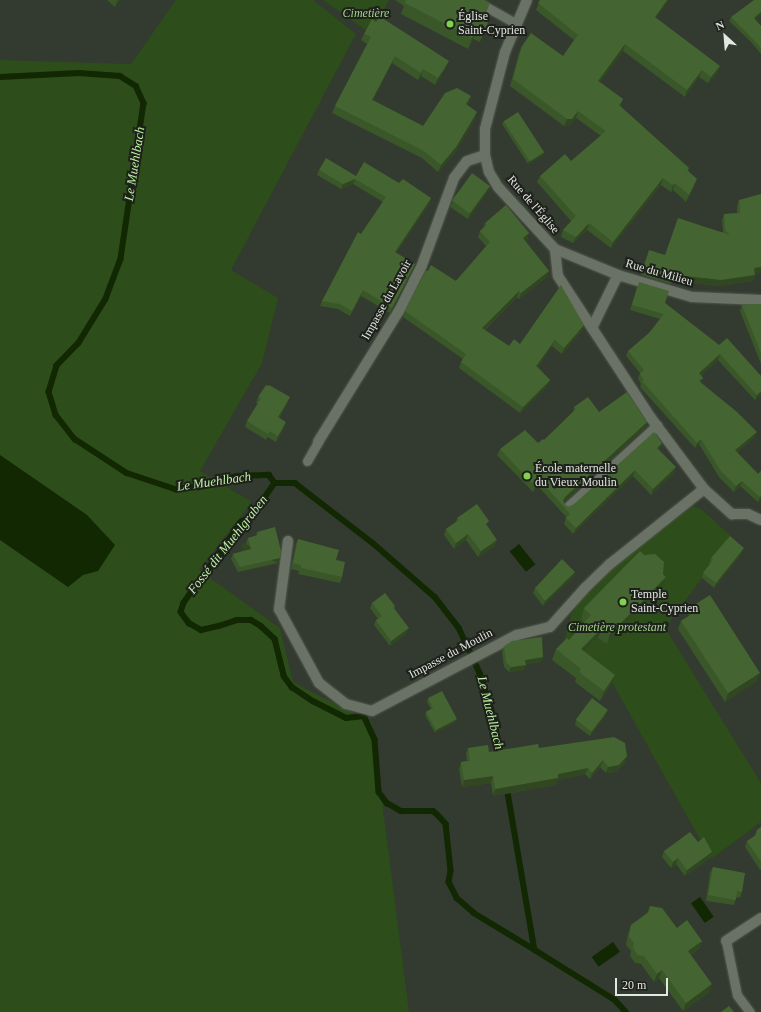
<!DOCTYPE html>
<meta charset="utf-8">
<style>
body{margin:0}
#map{position:relative;width:761px;height:1012px;overflow:hidden;background:#333a2f;font-family:Georgia,serif}
div>[style]{position:absolute}
[style*='--x']{left:calc(var(--x)*1px);top:calc(var(--y)*1px);width:calc(var(--w)*1px);rotate:calc(var(--a)*1deg)}
.green>*{inset:0;background:#2d4d1a}
.water>*{inset:0;background:#112802;transform-origin:0 0}
.stream>*{height:5.5px;margin:-2.75px;padding:0 2.75px;transform-origin:2.75px;border-radius:2.75px;background:#112802}
.roads{filter:drop-shadow(0 0 1px #52584f) drop-shadow(0 0 1px #52584f)}
.service>*{height:9px;margin:-4.5px;padding:0 4.5px;transform-origin:4.5px;border-radius:4.5px;background:#6a7266}
.minor>*{height:10px;margin:-5px;padding:0 5px;transform-origin:5px;border-radius:5px;background:#6a7266}
.wall>*{inset:0;background:#3a572a}
.shaded-wall>*{inset:0;background:#304722;transform-origin:0 0}
.building>*{inset:0;background:#446531;transform-origin:0 0}
.dots>*{width:11px;height:11px;translate:-50% -50%;box-sizing:border-box;border:2px solid #1d201b;border-radius:50%}
span{translate:-50% -50%;white-space:nowrap;text-align:center;line-height:1.15;-webkit-text-stroke:4px #1d201b;paint-order:stroke}
.park-label{font-size:12px;color:#a3d588;font-style:italic}
.poi-label{font-size:12px;color:#e2e7df}
.left{translate:0 -50%;text-align:left}
.street-label{font-size:12px;color:#e2e7df}
.water-label{font-size:13px;color:#bef2a3;font-style:italic}
.north{position:absolute;left:705px;top:16px;width:40px;height:40px;-webkit-text-stroke:3px #1d201b;paint-order:stroke;rotate:334deg;font-size:11px;font-weight:700;line-height:16px;text-align:center;color:#e2e7df}
.north::after{content:'';display:block;margin:auto;width:14px;height:18px;background:#e2e7df;clip-path:polygon(50% 0,100% 100%,50% 72%,0 100%)}
.scale{position:absolute;left:615px;top:978px;width:53px;height:18px;box-sizing:border-box;border:2px solid #e2e7df;border-top:0;padding-left:5px;font-size:12px;line-height:14px;white-space:nowrap;color:#e2e7df;-webkit-text-stroke:3px #1d201b;paint-order:stroke}
</style>
<div id="map">
<div class="green">
<div style="clip-path:polygon(176px 0,313px 0,356px 34px,231px 270px,278px 298px,262px 363px,200px 471px,252px 502px,199px 570px,280px 628px,293px 682px,372px 723px,409px 1012px,0 1012px,0 60px,131px 64px)"></div>
<div style="clip-path:polygon(323px 0,389px 0,371px 34px)"></div>
<div style="clip-path:polygon(693px 506px,701px 509px,732px 537px,710px 564px,711px 566px,665px 628px,761px 783px,761px 822px,711px 859px,613px 684px,563px 645px,571px 615px,579px 601px,599px 581px,644px 541px)"></div>
</div>
<div class="water">
<div style="clip-path:polygon(0 455px,87px 515px,115px 545px,98px 571px,83px 575px,68px 587px,0 540px)"></div>
<div style="left:519px;top:544px;width:26px;height:12px;rotate:51deg"></div>
<div style="left:700px;top:897px;width:24px;height:11px;rotate:55deg"></div>
<div style="left:613px;top:942px;width:12px;height:26px;rotate:55deg"></div>
</div>
<div class="stream">
<div style="--x:0;--y:77;--w:79;--a:-2.9"></div>
<div style="--x:79;--y:73;--w:41;--a:4.2"></div>
<div style="--x:120;--y:76;--w:19;--a:32"></div>
<div style="--x:136;--y:86;--w:19;--a:65"></div>
<div style="--x:144;--y:103;--w:158;--a:98.4"></div>
<div style="--x:121;--y:259;--w:43;--a:110.6"></div>
<div style="--x:106;--y:299;--w:52;--a:121.5"></div>
<div style="--x:79;--y:343;--w:32;--a:134"></div>
<div style="--x:57;--y:366;--w:27;--a:107"></div>
<div style="--x:49;--y:392;--w:24;--a:73"></div>
<div style="--x:56;--y:415;--w:31;--a:52"></div>
<div style="--x:75;--y:439;--w:62;--a:33.2"></div>
<div style="--x:127;--y:473;--w:51;--a:18.4"></div>
<div style="--x:175;--y:489;--w:29;--a:-6"></div>
<div style="--x:204;--y:486;--w:34;--a:-17"></div>
<div style="--x:237;--y:476;--w:32;--a:-2"></div>
<div style="--x:269;--y:475;--w:10;--a:53"></div>
<div style="--x:275;--y:483;--w:20;--a:0"></div>
<div style="--x:295;--y:483;--w:98;--a:37.6"></div>
<div style="--x:373;--y:543;--w:82;--a:41.1"></div>
<div style="--x:435;--y:597;--w:39;--a:52"></div>
<div style="--x:459;--y:628;--w:50;--a:65"></div>
<div style="--x:480;--y:673;--w:46;--a:72.3"></div>
<div style="--x:494;--y:717;--w:41;--a:80.1"></div>
<div style="--x:275;--y:483;--w:41;--a:124.1"></div>
<div style="--x:252;--y:517;--w:11;--a:153"></div>
<div style="--x:242;--y:522;--w:100;--a:125.6"></div>
<div style="--x:184;--y:603;--w:9;--a:108"></div>
<div style="--x:181;--y:612;--w:14;--a:54"></div>
<div style="--x:189;--y:623;--w:14;--a:30"></div>
<div style="--x:201;--y:630;--w:18;--a:-13"></div>
<div style="--x:219;--y:626;--w:19;--a:-18"></div>
<div style="--x:237;--y:620;--w:14;--a:0"></div>
<div style="--x:251;--y:620;--w:12;--a:31"></div>
<div style="--x:261;--y:626;--w:19;--a:43"></div>
<div style="--x:275;--y:639;--w:38;--a:76"></div>
<div style="--x:284;--y:676;--w:14;--a:54"></div>
<div style="--x:292;--y:687;--w:25;--a:34"></div>
<div style="--x:313;--y:701;--w:37;--a:27"></div>
<div style="--x:346;--y:718;--w:18;--a:-6"></div>
<div style="--x:364;--y:716;--w:26;--a:65"></div>
<div style="--x:375;--y:740;--w:52;--a:85.6"></div>
<div style="--x:379;--y:792;--w:14;--a:54"></div>
<div style="--x:387;--y:803;--w:16;--a:30"></div>
<div style="--x:401;--y:811;--w:32;--a:0"></div>
<div style="--x:433;--y:811;--w:6;--a:39"></div>
<div style="--x:438;--y:815;--w:12;--a:48"></div>
<div style="--x:446;--y:824;--w:47;--a:83.9"></div>
<div style="--x:451;--y:871;--w:11;--a:100"></div>
<div style="--x:449;--y:882;--w:18;--a:63"></div>
<div style="--x:457;--y:898;--w:23;--a:41"></div>
<div style="--x:474;--y:913;--w:71;--a:31.2"></div>
<div style="--x:507;--y:787;--w:165;--a:80.3"></div>
<div style="--x:535;--y:950;--w:94;--a:32"></div>
<div style="--x:615;--y:1000;--w:16;--a:47"></div>
</div>
<div class="roads">
<div class="service">
<div style="--x:474;--y:0;--w:49;--a:29.2"></div>
<div style="--x:307;--y:461;--w:22;--a:-60"></div>
<div style="--x:567;--y:507;--w:122;--a:-42.3"></div>
<div style="--x:726;--y:941;--w:55;--a:78.5"></div>
<div style="--x:737;--y:995;--w:21;--a:53"></div>
</div>
<div class="minor">
<div style="--x:527;--y:0;--w:56;--a:112.9"></div>
<div style="--x:505;--y:52;--w:80;--a:104.6"></div>
<div style="--x:485;--y:129;--w:26;--a:90"></div>
<div style="--x:485;--y:155;--w:17;--a:77"></div>
<div style="--x:489;--y:172;--w:17;--a:59"></div>
<div style="--x:498;--y:187;--w:84;--a:47.4"></div>
<div style="--x:555;--y:249;--w:27;--a:84"></div>
<div style="--x:558;--y:276;--w:170;--a:56.8"></div>
<div style="--x:651;--y:418;--w:89;--a:53.3"></div>
<div style="--x:704;--y:489;--w:38;--a:42"></div>
<div style="--x:732;--y:514;--w:16;--a:0"></div>
<div style="--x:748;--y:514;--w:14;--a:25"></div>
<div style="--x:555;--y:249;--w:68;--a:22.4"></div>
<div style="--x:618;--y:275;--w:77;--a:16.6"></div>
<div style="--x:692;--y:297;--w:69;--a:2.5"></div>
<div style="--x:592;--y:328;--w:59;--a:-63.9"></div>
<div style="--x:318;--y:442;--w:154;--a:-58.3"></div>
<div style="--x:399;--y:311;--w:51;--a:-63.4"></div>
<div style="--x:422;--y:265;--w:93;--a:-69.8"></div>
<div style="--x:454;--y:178;--w:21;--a:-53"></div>
<div style="--x:467;--y:161;--w:19;--a:-18"></div>
<div style="--x:288;--y:541;--w:69;--a:97.5"></div>
<div style="--x:279;--y:609;--w:84;--a:61.6"></div>
<div style="--x:319;--y:683;--w:34;--a:38"></div>
<div style="--x:346;--y:704;--w:27;--a:15"></div>
<div style="--x:372;--y:711;--w:164;--a:-27.7"></div>
<div style="--x:517;--y:635;--w:34;--a:-14"></div>
<div style="--x:550;--y:627;--w:52;--a:-48.1"></div>
<div style="--x:585;--y:588;--w:35;--a:-44"></div>
<div style="--x:610;--y:564;--w:120;--a:-38.6"></div>
<div style="--x:726;--y:941;--w:42;--a:-33.3"></div>
</div>
</div>
<div class="wall">
<div style="clip-path:polygon(107px 0,120px 0,115px 7px)"></div>
<div style="clip-path:polygon(395px 0,483px 0,485px 14px,490px 17px,486px 28px,480px 42px,473px 39px,468px 49px,401px 14px,404px 6px)"></div>
<div style="clip-path:polygon(540px 0,669px 0,656px 18px,718px 73px,708px 83px,699px 77px,685px 97px,623px 51px,600px 82px,623px 99px,620px 106px,689px 168px,688px 171px,694px 186px,686px 202px,673px 190px,671px 192px,661px 185px,611px 248px,587px 230px,573px 243px,561px 237px,563px 230px,571px 221px,537px 182px,540px 176px,571px 161px,601px 136px,576px 118px,570px 126px,564px 126px,510px 86px,519px 53px,522px 46px,563px 56px,574px 40px,536px 10px)"></div>
<div style="clip-path:polygon(731px 17px,755px 20px,761px 26px,761px 54px,751px 42px,729px 21px)"></div>
<div style="clip-path:polygon(364px 34px,446px 68px,435px 85px,421px 76px,418px 80px,392px 63px,373px 100px,423px 126px,469px 103px,467px 105px,475px 119px,454px 154px,438px 172px,422px 158px,332px 113px,335px 106px,367px 44px,361px 40px)"></div>
<div style="clip-path:polygon(504px 121px,544px 152px,542px 156px,528px 164px,502px 124px)"></div>
<div style="clip-path:polygon(319px 170px,399px 183px,431px 198px,429px 204px,396px 253px,413px 269px,390px 313px,361px 296px,350px 316px,338px 309px,320px 306px,322px 301px,361px 234px,383px 202px,353px 184px,341px 189px,317px 175px)"></div>
<div style="clip-path:polygon(490px 186px,488px 191px,468px 219px,450px 207px,453px 201px)"></div>
<div style="clip-path:polygon(739px 200px,755px 274px,753px 281px,719px 286px,683px 282px,673px 278px,671px 284px,641px 275px,647px 256px,665px 255px,723px 232px,722px 220px,724px 214px,737px 213px,737px 206px)"></div>
<div style="clip-path:polygon(485px 223px,529px 233px,527px 239px,525px 241px,549px 271px,547px 277px,519px 299px,517px 297px,485px 330px,509px 346px,582px 331px,562px 354px,552px 346px,538px 367px,550px 380px,547px 386px,520px 413px,459px 368px,461px 362px,463px 359px,403px 317px,405px 311px,428px 271px,456px 281px,486px 246px,478px 237px,480px 231px,483px 228px)"></div>
<div style="clip-path:polygon(637px 287px,665px 303px,719px 345px,761px 376px,761px 395px,755px 400px,718px 360px,701px 375px,703px 378px,701px 383px,755px 437px,737px 452px,758px 474px,761px 471px,761px 499px,758px 502px,740px 486px,734px 492px,719px 477px,699px 444px,695px 448px,640px 387px,641px 384px,638px 379px,640px 373px,626px 356px,628px 351px,649px 333px,660px 319px,630px 310px)"></div>
<div style="clip-path:polygon(761px 304px,761px 364px,740px 311px,742px 305px)"></div>
<div style="clip-path:polygon(258px 397px,288px 403px,279px 418px,284px 428px,276px 442px,267px 437px,266px 440px,245px 427px,247px 421px,258px 404px,256px 403px)"></div>
<div style="clip-path:polygon(574px 407px,647px 422px,645px 428px,564px 502px,565px 505px,568px 507px,573px 505px,662px 443px,659px 450px,674px 473px,651px 495px,633px 476px,573px 534px,564px 524px,566px 517px,538px 486px,533px 492px,497px 455px,500px 449px,538px 443px,544px 440px,573px 412px)"></div>
<div style="clip-path:polygon(457px 518px,487px 526px,495px 546px,478px 557px,466px 540px,454px 549px,444px 535px,446px 529px,456px 522px)"></div>
<div style="clip-path:polygon(257px 532px,280px 558px,278px 563px,238px 572px,231px 559px,233px 554px,248px 549px,246px 543px,248px 538px,256px 536px)"></div>
<div style="clip-path:polygon(298px 539px,336px 560px,342px 577px,340px 583px,298px 574px,299px 571px,291px 569px,296px 544px)"></div>
<div style="clip-path:polygon(742px 553px,714px 588px,702px 578px,703px 573px,710px 564px,709px 563px,711px 558px)"></div>
<div style="clip-path:polygon(575px 572px,573px 577px,543px 606px,533px 593px,535px 588px)"></div>
<div style="clip-path:polygon(662px 587px,607px 644px,598px 638px,584px 652px,611px 685px,600px 701px,575px 682px,576px 678px,552px 660px,556px 649px,569px 640px,585px 623px,581px 619px,584px 608px)"></div>
<div style="clip-path:polygon(372px 603px,395px 606px,394px 609px,407px 633px,390px 646px,374px 625px,376px 620px,378px 619px,370px 608px)"></div>
<div style="clip-path:polygon(691px 607px,757px 681px,725px 702px,678px 629px,681px 621px,689px 616px,688px 615px)"></div>
<div style="clip-path:polygon(504px 646px,543px 657px,541px 662px,526px 664px,524px 670px,509px 672px,504px 667px,502px 652px)"></div>
<div style="clip-path:polygon(428px 698px,455px 722px,435px 733px,425px 715px,426px 712px,431px 709px,427px 702px)"></div>
<div style="clip-path:polygon(606px 715px,590px 736px,575px 725px,576px 720px)"></div>
<div style="clip-path:polygon(468px 748px,489px 752px,539px 748px,627px 756px,625px 763px,616px 772px,606px 773px,600px 767px,590px 779px,585px 774px,558px 780px,556px 785px,493px 796px,491px 783px,462px 787px,459px 769px,461px 762px,467px 761px,466px 754px)"></div>
<div style="clip-path:polygon(761px 827px,761px 869px,760px 870px,745px 847px,747px 841px,754px 837px,757px 830px)"></div>
<div style="clip-path:polygon(698px 842px,710px 858px,685px 876px,676px 864px,671px 868px,662px 857px,664px 851px)"></div>
<div style="clip-path:polygon(713px 867px,742px 892px,740px 898px,736px 897px,734px 905px,706px 901px,710px 873px)"></div>
<div style="clip-path:polygon(650px 906px,677px 928px,702px 941px,699px 949px,691px 955px,709px 993px,683px 1011px,659px 978px,654px 982px,641px 964px,635px 963px,630px 956px,631px 951px,626px 945px,628px 934px,631px 925px,647px 913px)"></div>
</div>
<div class="shaded-wall">
<div style="clip-path:polygon(118px 0,120px 0,115px 7px,117px 1px)"></div>
<div style="clip-path:polygon(667px 0,669px 0,652px 24px,655px 17px)"></div>
<div style="clip-path:polygon(490px 3px,480px 25px,484px 14px)"></div>
<div style="clip-path:polygon(761px 12px,761px 15px,752px 22px,754px 18px)"></div>
<div style="clip-path:polygon(490px 17px,486px 28px,480px 42px,484px 31px)"></div>
<div style="clip-path:polygon(477px 28px,473px 39px,468px 49px,472px 38px)"></div>
<div style="clip-path:polygon(625px 44px,623px 51px,596px 88px,598px 81px)"></div>
<div style="clip-path:polygon(395px 56px,392px 63px,370px 107px,372px 100px)"></div>
<div style="clip-path:polygon(449px 61px,446px 68px,435px 85px,438px 78px)"></div>
<div style="clip-path:polygon(720px 66px,718px 73px,708px 83px,711px 77px)"></div>
<div style="clip-path:polygon(423px 69px,421px 76px,418px 80px,421px 73px)"></div>
<div style="clip-path:polygon(702px 70px,699px 77px,685px 97px,687px 90px)"></div>
<div style="clip-path:polygon(471px 96px,469px 103px,464px 111px,466px 104px)"></div>
<div style="clip-path:polygon(578px 111px,576px 118px,570px 126px,564px 126px,567px 119px)"></div>
<div style="clip-path:polygon(477px 112px,475px 119px,454px 154px,438px 172px,441px 165px)"></div>
<div style="clip-path:polygon(544px 152px,542px 156px,528px 164px,529px 161px)"></div>
<div style="clip-path:polygon(663px 178px,661px 185px,611px 248px,613px 242px)"></div>
<div style="clip-path:polygon(355px 179px,353px 184px,341px 189px,343px 184px)"></div>
<div style="clip-path:polygon(697px 179px,694px 186px,686px 202px,689px 195px)"></div>
<div style="clip-path:polygon(675px 183px,673px 190px,671px 192px,673px 185px)"></div>
<div style="clip-path:polygon(490px 186px,488px 191px,468px 219px,470px 213px)"></div>
<div style="clip-path:polygon(431px 198px,429px 204px,393px 257px,395px 252px)"></div>
<div style="clip-path:polygon(589px 223px,587px 230px,573px 243px,576px 237px)"></div>
<div style="clip-path:polygon(529px 233px,527px 239px,521px 244px,523px 238px)"></div>
<div style="clip-path:polygon(415px 264px,413px 269px,390px 313px,392px 308px)"></div>
<div style="clip-path:polygon(761px 267px,761px 273px,752px 274px,754px 268px)"></div>
<div style="clip-path:polygon(549px 271px,547px 277px,519px 299px,521px 293px)"></div>
<div style="clip-path:polygon(755px 275px,753px 281px,719px 286px,683px 282px,685px 276px)"></div>
<div style="clip-path:polygon(363px 290px,361px 296px,350px 316px,352px 311px)"></div>
<div style="clip-path:polygon(519px 291px,517px 297px,480px 334px,482px 328px)"></div>
<div style="clip-path:polygon(584px 325px,582px 331px,562px 354px,564px 348px)"></div>
<div style="clip-path:polygon(555px 340px,552px 346px,534px 372px,536px 366px)"></div>
<div style="clip-path:polygon(720px 354px,718px 360px,697px 378px,699px 373px)"></div>
<div style="clip-path:polygon(703px 378px,701px 383px,699px 381px)"></div>
<div style="clip-path:polygon(550px 380px,547px 386px,520px 413px,523px 407px)"></div>
<div style="clip-path:polygon(761px 391px,761px 395px,755px 400px,757px 395px)"></div>
<div style="clip-path:polygon(290px 397px,288px 403px,275px 423px,278px 417px)"></div>
<div style="clip-path:polygon(286px 422px,284px 428px,276px 442px,278px 436px)"></div>
<div style="clip-path:polygon(647px 422px,645px 428px,563px 503px,561px 506px,565px 497px)"></div>
<div style="clip-path:polygon(757px 432px,755px 437px,733px 455px,735px 450px)"></div>
<div style="clip-path:polygon(701px 439px,699px 444px,695px 448px,697px 443px)"></div>
<div style="clip-path:polygon(662px 443px,660px 449px,655px 454px,657px 448px)"></div>
<div style="clip-path:polygon(676px 467px,674px 473px,651px 495px,653px 489px)"></div>
<div style="clip-path:polygon(635px 470px,633px 476px,573px 534px,576px 528px)"></div>
<div style="clip-path:polygon(540px 480px,538px 486px,533px 492px,535px 486px)"></div>
<div style="clip-path:polygon(742px 481px,740px 486px,734px 492px,736px 486px)"></div>
<div style="clip-path:polygon(761px 496px,761px 499px,758px 502px,760px 497px)"></div>
<div style="clip-path:polygon(468px 534px,466px 540px,454px 549px,456px 543px)"></div>
<div style="clip-path:polygon(497px 540px,495px 546px,478px 557px,481px 551px)"></div>
<div style="clip-path:polygon(744px 548px,742px 553px,714px 588px,716px 583px)"></div>
<div style="left:280px;top:558px;width:5px;height:41px;rotate:112deg"></div>
<div style="clip-path:polygon(575px 572px,573px 577px,543px 606px,545px 601px)"></div>
<div style="clip-path:polygon(666px 577px,662px 587px,607px 644px,610px 634px)"></div>
<div style="clip-path:polygon(409px 628px,407px 633px,390px 646px,391px 641px)"></div>
<div style="clip-path:polygon(602px 628px,598px 638px,577px 659px,581px 649px)"></div>
<div style="clip-path:polygon(543px 657px,541px 662px,523px 665px,525px 660px)"></div>
<div style="clip-path:polygon(526px 665px,524px 670px,509px 672px,511px 667px)"></div>
<div style="clip-path:polygon(760px 673px,757px 681px,725px 702px,728px 693px)"></div>
<div style="clip-path:polygon(615px 675px,611px 685px,600px 701px,604px 691px)"></div>
<div style="clip-path:polygon(608px 710px,606px 715px,590px 736px,592px 731px)"></div>
<div style="clip-path:polygon(457px 719px,455px 722px,435px 733px,436px 730px)"></div>
<div style="clip-path:polygon(627px 756px,625px 763px,616px 772px,606px 773px,608px 767px)"></div>
<div style="clip-path:polygon(603px 760px,600px 767px,590px 779px,592px 773px)"></div>
<div style="clip-path:polygon(588px 768px,585px 774px,558px 780px,556px 785px,493px 796px,495px 789px,558px 774px)"></div>
<div style="clip-path:polygon(493px 776px,491px 783px,462px 787px,464px 780px)"></div>
<div style="clip-path:polygon(712px 852px,710px 858px,685px 876px,687px 870px)"></div>
<div style="clip-path:polygon(678px 858px,676px 864px,671px 868px,673px 862px)"></div>
<div style="clip-path:polygon(702px 941px,699px 949px,685px 959px,688px 951px)"></div>
<div style="clip-path:polygon(662px 970px,659px 978px,654px 982px,657px 974px)"></div>
<div style="clip-path:polygon(712px 984px,709px 993px,683px 1011px,686px 1003px)"></div>
</div>
<div class="building">
<div style="clip-path:polygon(406px 0,483px 0,490px 3px,484px 14px,490px 17px,484px 31px,477px 28px,472px 38px,405px 3px)"></div>
<div style="clip-path:polygon(540px 0,667px 0,655px 17px,720px 66px,711px 77px,702px 70px,687px 90px,625px 44px,598px 81px,623px 99px,619px 105px,689px 168px,687px 170px,697px 179px,689px 195px,675px 183px,673px 185px,663px 178px,613px 242px,589px 223px,576px 237px,563px 230px,576px 216px,540px 176px,565px 154px,571px 161px,606px 131px,578px 111px,572px 119px,567px 119px,513px 79px,522px 46px,531px 33px,563px 56px,578px 35px,538px 3px)"></div>
<div style="clip-path:polygon(754px 0,761px 0,761px 12px,754px 18px,761px 26px,761px 48px,752px 38px,731px 17px)"></div>
<div style="clip-path:polygon(379px 16px,449px 61px,438px 78px,423px 69px,421px 73px,395px 56px,372px 100px,423px 126px,445px 93px,457px 88px,471px 96px,466px 104px,477px 112px,456px 147px,441px 165px,424px 151px,335px 106px,371px 37px,364px 34px,372px 19px,376px 22px)"></div>
<div style="left:518px;top:112px;width:48px;height:17px;rotate:57deg"></div>
<div style="clip-path:polygon(326px 158px,356px 176px,364px 162px,399px 183px,403px 179px,431px 198px,395px 252px,415px 264px,392px 308px,363px 290px,352px 311px,340px 304px,322px 301px,358px 232px,361px 234px,386px 197px,355px 179px,343px 184px,319px 170px)"></div>
<div style="left:472px;top:173px;width:22px;height:34px;rotate:36deg"></div>
<div style="clip-path:polygon(761px 194px,761px 267px,754px 268px,755px 275px,721px 280px,685px 276px,675px 272px,673px 278px,643px 269px,649px 250px,665px 255px,678px 218px,730px 235px,725px 230px,724px 214px,740px 213px,739px 200px)"></div>
<div style="clip-path:polygon(506px 205px,529px 233px,523px 238px,549px 271px,521px 293px,519px 291px,482px 328px,509px 346px,514px 339px,520px 344px,561px 285px,584px 325px,564px 348px,555px 340px,536px 366px,550px 380px,523px 407px,461px 362px,466px 354px,405px 311px,426px 270px,428px 271px,431px 265px,456px 281px,490px 242px,480px 231px,487px 225px,485px 223px)"></div>
<div style="clip-path:polygon(639px 282px,669px 291px,665px 303px,719px 345px,727px 338px,761px 376px,761px 391px,757px 395px,720px 354px,699px 373px,703px 378px,699px 381px,737px 412px,757px 432px,735px 450px,758px 474px,761px 471px,761px 496px,760px 497px,742px 481px,736px 486px,721px 471px,701px 439px,697px 443px,642px 381px,644px 380px,640px 374px,644px 370px,628px 351px,649px 333px,664px 314px,632px 305px)"></div>
<div style="clip-path:polygon(761px 304px,761px 353px,742px 305px)"></div>
<div style="clip-path:polygon(266px 385px,268px 386px,269px 385px,290px 397px,278px 417px,286px 422px,278px 436px,270px 431px,268px 434px,247px 421px,261px 398px,258px 397px)"></div>
<div style="clip-path:polygon(627px 392px,647px 422px,565px 497px,563px 500px,565px 505px,568px 507px,573px 505px,654px 432px,662px 443px,657px 448px,676px 467px,653px 489px,635px 470px,576px 528px,566px 518px,570px 514px,540px 480px,535px 486px,500px 449px,525px 430px,538px 443px,543px 439px,544px 440px,576px 409px,574px 407px,588px 397px,599px 412px)"></div>
<div style="clip-path:polygon(477px 504px,489px 521px,486px 524px,497px 540px,481px 551px,468px 534px,456px 543px,446px 529px,459px 520px,457px 518px)"></div>
<div style="clip-path:polygon(275px 527px,281px 551px,280px 558px,240px 567px,233px 554px,251px 549px,248px 538px,258px 535px,257px 532px)"></div>
<div style="clip-path:polygon(730px 536px,744px 548px,716px 583px,703px 573px,713px 560px,711px 558px)"></div>
<div style="clip-path:polygon(298px 539px,339px 550px,336px 560px,345px 562px,342px 577px,301px 568px,301px 565px,293px 563px)"></div>
<div style="clip-path:polygon(640px 551px,644px 555px,655px 554px,664px 562px,663px 574px,666px 577px,610px 634px,602px 628px,581px 649px,615px 675px,604px 691px,579px 672px,581px 669px,556px 649px,567px 638px,569px 640px,591px 615px,584px 608px)"></div>
<div style="clip-path:polygon(562px 559px,575px 572px,545px 601px,535px 588px)"></div>
<div style="clip-path:polygon(385px 593px,395px 606px,393px 607px,409px 628px,391px 641px,376px 620px,382px 616px,372px 603px)"></div>
<div style="clip-path:polygon(710px 595px,760px 673px,728px 693px,681px 621px,695px 612px,691px 607px)"></div>
<div style="clip-path:polygon(542px 637px,543px 657px,525px 660px,526px 665px,511px 667px,506px 662px,504px 646px,512px 641px)"></div>
<div style="clip-path:polygon(442px 691px,457px 719px,436px 730px,426px 712px,433px 708px,428px 698px)"></div>
<div style="left:592px;top:698px;width:20px;height:27px;rotate:37deg"></div>
<div style="clip-path:polygon(614px 737px,625px 743px,627px 756px,619px 765px,608px 767px,603px 760px,592px 773px,588px 768px,558px 774px,558px 778px,495px 789px,493px 776px,464px 780px,461px 762px,470px 761px,468px 748px,488px 745px,489px 752px,538px 744px,539px 748px)"></div>
<div style="clip-path:polygon(761px 827px,761px 862px,747px 841px,756px 835px,757px 830px)"></div>
<div style="clip-path:polygon(690px 832px,698px 842px,704px 837px,712px 852px,687px 870px,678px 858px,673px 862px,664px 851px)"></div>
<div style="clip-path:polygon(713px 867px,745px 873px,742px 892px,737px 891px,736px 900px,708px 895px)"></div>
<div style="clip-path:polygon(650px 906px,662px 908px,677px 928px,687px 920px,702px 941px,688px 951px,712px 984px,686px 1003px,662px 970px,657px 974px,644px 956px,638px 955px,633px 948px,634px 943px,629px 937px,631px 925px,649px 912px)"></div>
<div style="clip-path:polygon(729px 1006px,734px 1012px,721px 1012px)"></div>
</div>
<div class="dots">
<div style="left:450px;top:24px;background:#81d050"></div>
<div style="left:527px;top:476px;background:#81d050"></div>
<div style="left:623px;top:602px;background:#81d050"></div>
</div>
<div class="park-label">
<span style="left:366px;top:14px">Cimetière</span>
<span style="left:617px;top:628px">Cimetière protestant</span>
</div>
<div class="poi-label">
<span class="left" style="left:458px;top:24px">Église<br>Saint-Cyprien</span>
<span class="left" style="left:535px;top:476px">École maternelle<br>du Vieux Moulin</span>
<span class="left" style="left:631px;top:602px">Temple<br>Saint-Cyprien</span>
</div>
<div class="street-label">
<span style="left:533px;top:205px;rotate:49deg">Rue de l'Église</span>
<span style="left:659px;top:273px;rotate:16deg">Rue du Milieu</span>
<span style="left:387px;top:300px;rotate:-61deg">Impasse du Lavoir</span>
<span style="left:451px;top:654px;rotate:-28deg">Impasse du Moulin</span>
</div>
<div class="water-label">
<span style="left:135px;top:164px;rotate:-81deg">Le Muehlbach</span>
<span style="left:214px;top:482px;rotate:-8deg">Le Muehlbach</span>
<span style="left:228px;top:545px;rotate:-52deg">Fossé dit Muehlgraben</span>
<span style="left:490px;top:713px;rotate:76deg">Le Muehlbach</span>
</div>
<div class="north">N</div>
<div class="scale">20 m</div>
</div>
